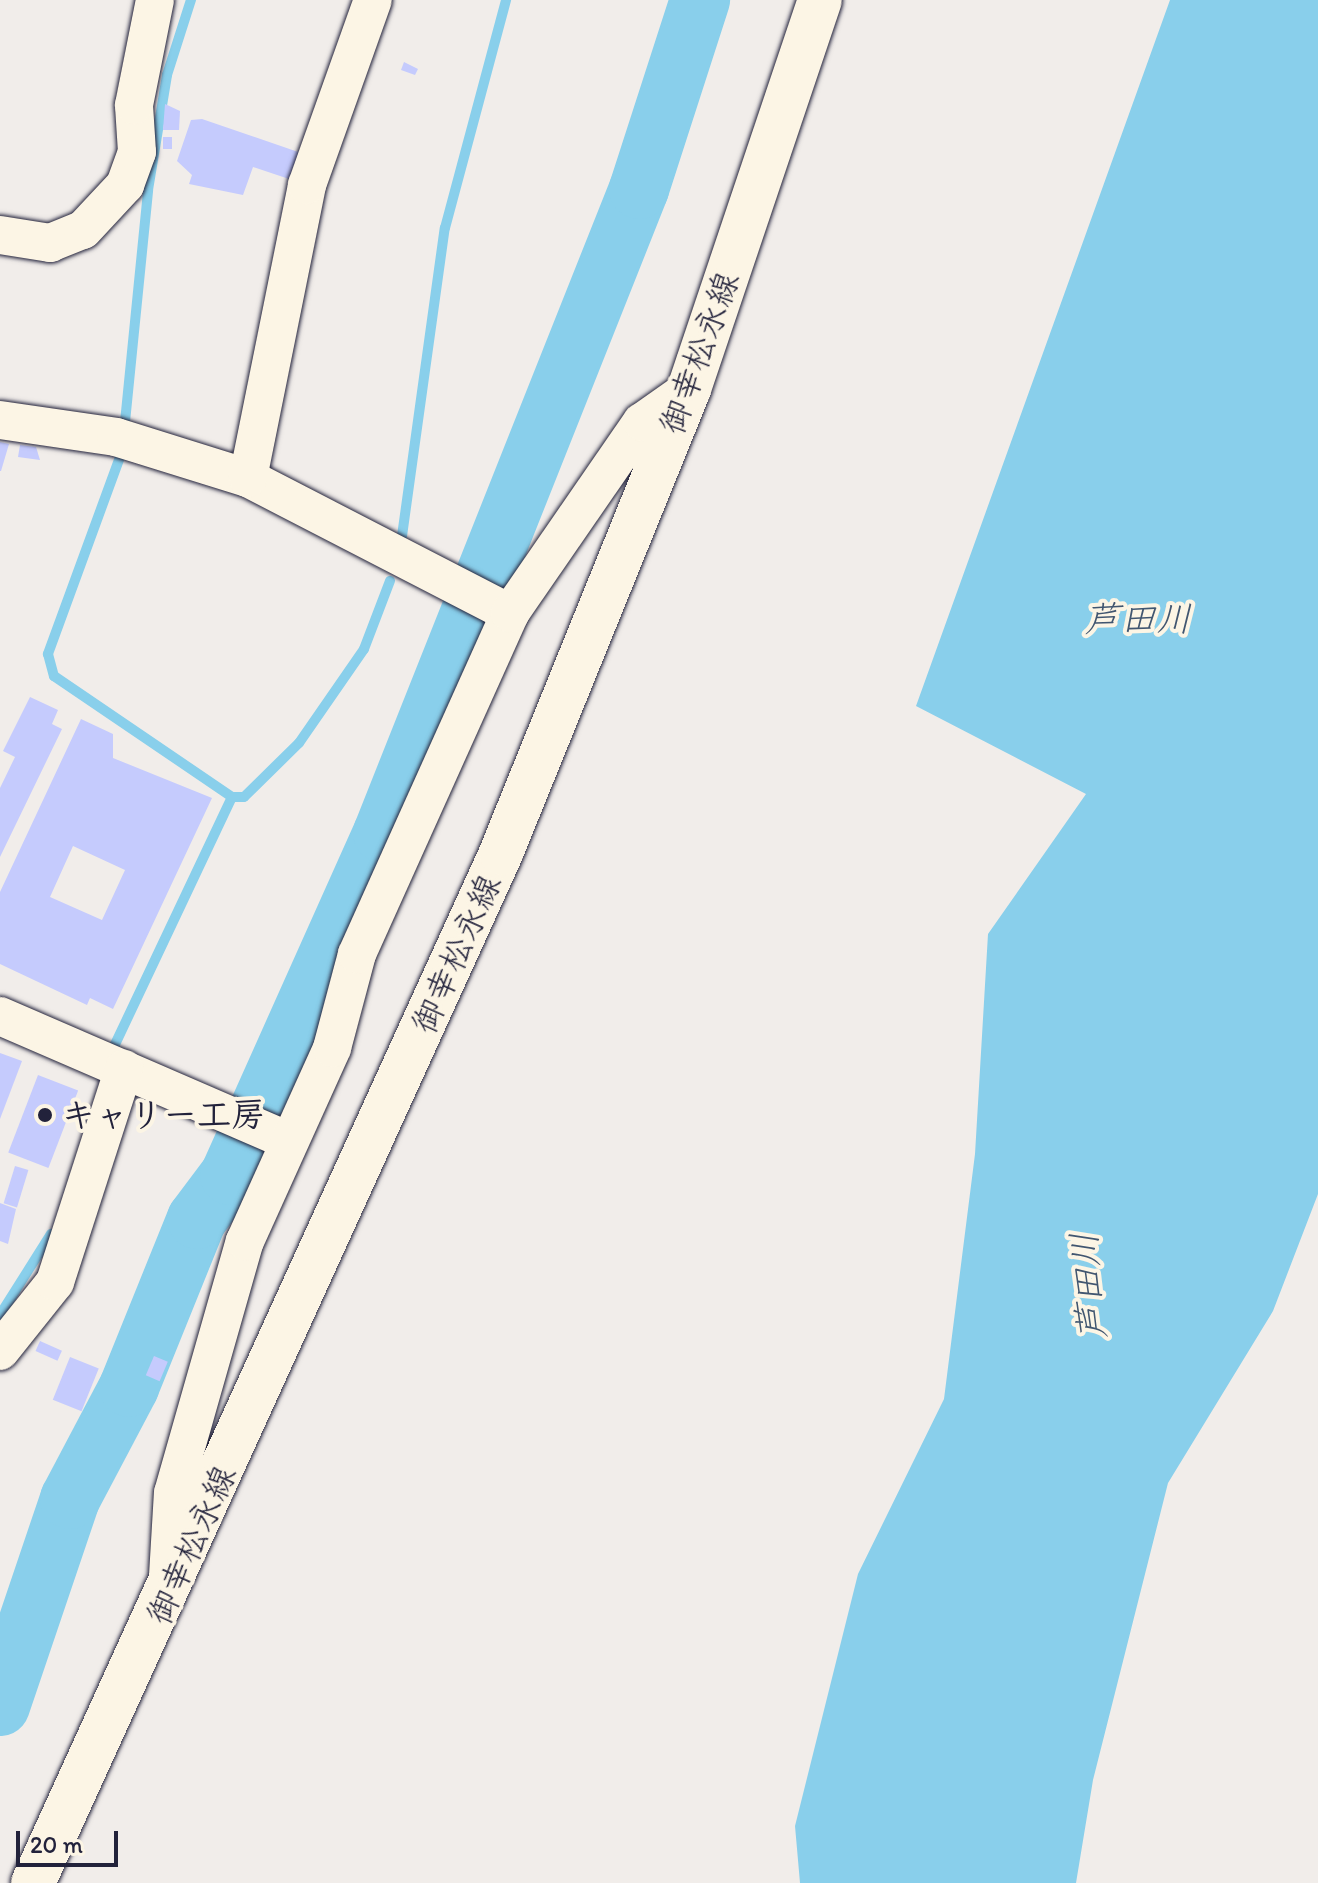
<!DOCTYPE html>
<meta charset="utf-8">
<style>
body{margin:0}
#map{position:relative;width:1318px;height:1883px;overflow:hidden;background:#f1edea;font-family:Itim,"Klee One",sans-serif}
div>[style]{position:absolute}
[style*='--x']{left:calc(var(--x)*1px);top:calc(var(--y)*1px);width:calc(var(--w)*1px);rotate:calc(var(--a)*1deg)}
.water>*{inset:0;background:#89cfeb}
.stream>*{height:10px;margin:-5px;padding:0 5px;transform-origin:5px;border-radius:5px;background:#89cfeb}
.river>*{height:60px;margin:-30px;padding:0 30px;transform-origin:30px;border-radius:30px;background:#89cfeb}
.building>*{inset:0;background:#c5cbfd;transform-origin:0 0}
.roads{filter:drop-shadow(0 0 2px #22223b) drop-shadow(0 0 2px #22223b)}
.minor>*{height:38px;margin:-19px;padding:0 19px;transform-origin:19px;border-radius:19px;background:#fcf5e5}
.major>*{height:44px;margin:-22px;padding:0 22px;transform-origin:22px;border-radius:22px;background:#fcf5e5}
.dots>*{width:22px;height:22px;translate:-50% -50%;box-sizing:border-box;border:4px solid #fcf5e5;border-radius:50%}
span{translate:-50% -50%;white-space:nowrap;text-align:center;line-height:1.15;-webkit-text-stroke:8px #fcf5e5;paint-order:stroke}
.street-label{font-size:34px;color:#22223b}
.poi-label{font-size:34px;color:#22223b;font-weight:700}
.left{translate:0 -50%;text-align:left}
.water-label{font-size:36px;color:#415670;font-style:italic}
.scale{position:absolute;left:16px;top:1831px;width:102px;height:36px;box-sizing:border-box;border:4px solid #22223b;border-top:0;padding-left:10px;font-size:24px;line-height:28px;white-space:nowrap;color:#22223b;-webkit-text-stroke:6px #fcf5e5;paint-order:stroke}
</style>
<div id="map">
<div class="water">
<div style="clip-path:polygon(1170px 0,1318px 0,1318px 1194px,1273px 1311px,1168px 1483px,1093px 1780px,1076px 1883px,800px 1883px,795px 1826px,858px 1574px,944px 1399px,975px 1154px,988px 934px,1086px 794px,916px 706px)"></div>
</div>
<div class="stream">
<div style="--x:125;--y:422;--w:233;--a:-84.3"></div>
<div style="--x:148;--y:190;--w:117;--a:-80.6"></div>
<div style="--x:167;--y:75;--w:79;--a:-72.3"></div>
<div style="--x:120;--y:457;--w:210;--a:110.1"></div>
<div style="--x:48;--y:654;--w:23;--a:75"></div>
<div style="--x:54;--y:676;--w:215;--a:34.2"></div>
<div style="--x:402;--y:536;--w:311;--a:-82.1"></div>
<div style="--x:445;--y:228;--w:236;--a:-75"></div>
<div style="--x:110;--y:1055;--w:285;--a:-64.7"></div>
<div style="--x:232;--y:797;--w:12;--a:0"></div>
<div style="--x:244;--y:797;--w:77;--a:-44.5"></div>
<div style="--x:299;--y:743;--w:114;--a:-55.3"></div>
<div style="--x:364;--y:649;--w:73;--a:-69.1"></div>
<div style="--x:0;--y:1315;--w:96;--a:-57.8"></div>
</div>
<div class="river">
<div style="--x:0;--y:1706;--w:219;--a:-71.3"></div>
<div style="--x:70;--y:1499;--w:127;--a:-62.2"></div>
<div style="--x:129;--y:1387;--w:181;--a:-68"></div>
<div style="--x:197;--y:1219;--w:55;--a:-53.1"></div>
<div style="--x:230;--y:1175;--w:375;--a:-65.9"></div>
<div style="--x:383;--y:833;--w:693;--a:-68.32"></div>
<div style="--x:639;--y:189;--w:199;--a:-72.1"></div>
</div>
<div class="building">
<div style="clip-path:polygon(404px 62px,418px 69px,415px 75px,401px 70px)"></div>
<div style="clip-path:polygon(165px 104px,180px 111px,179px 130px,163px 130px)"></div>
<div style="clip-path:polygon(202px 119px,304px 154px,295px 181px,253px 167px,243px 195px,189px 184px,192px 175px,177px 161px,191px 120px)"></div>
<div style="left:163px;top:137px;width:9px;height:12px"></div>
<div style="clip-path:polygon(0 442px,9px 444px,1px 471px,0 471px)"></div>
<div style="clip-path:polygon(20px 445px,36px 447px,40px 460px,18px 457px)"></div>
<div style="clip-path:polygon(30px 697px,58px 710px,52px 724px,62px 729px,0 857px,0 788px,15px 757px,3px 751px)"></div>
<div style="clip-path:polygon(evenodd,81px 719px,113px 734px,113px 758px,212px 798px,113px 1009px,90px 998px,87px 1005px,0 964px,0 892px,81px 719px,73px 846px,125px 870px,102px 920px,50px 897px,73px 846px)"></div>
<div style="clip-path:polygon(0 1053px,22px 1061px,0 1119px)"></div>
<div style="left:38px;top:1075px;width:43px;height:83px;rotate:21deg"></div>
<div style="left:15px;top:1166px;width:14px;height:39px;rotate:17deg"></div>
<div style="clip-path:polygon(0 1203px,16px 1209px,8px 1244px,0 1241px)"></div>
<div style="left:40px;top:1341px;width:24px;height:11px;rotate:24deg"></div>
<div style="left:154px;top:1356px;width:15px;height:21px;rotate:23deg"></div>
<div style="left:70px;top:1357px;width:31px;height:46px;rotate:22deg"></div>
</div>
<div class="roads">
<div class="minor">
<div style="--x:0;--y:235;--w:51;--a:9.1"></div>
<div style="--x:50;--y:243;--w:35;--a:-22"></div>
<div style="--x:83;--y:230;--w:62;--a:-47"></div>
<div style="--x:125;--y:185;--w:35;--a:-70"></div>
<div style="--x:137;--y:152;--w:47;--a:-93.7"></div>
<div style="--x:134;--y:105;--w:107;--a:-78.7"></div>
<div style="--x:0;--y:420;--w:117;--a:8.3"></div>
<div style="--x:116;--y:437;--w:138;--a:17.3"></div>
<div style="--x:248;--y:478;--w:295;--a:27.3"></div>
<div style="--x:248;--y:478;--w:299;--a:-78.6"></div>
<div style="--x:307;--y:185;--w:196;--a:-70.4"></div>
<div style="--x:0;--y:1016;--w:313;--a:23.4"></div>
<div style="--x:0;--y:1351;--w:88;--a:-51.4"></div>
<div style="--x:55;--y:1282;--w:224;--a:-72.1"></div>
<div style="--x:168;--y:1576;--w:83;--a:-86.6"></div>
<div style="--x:173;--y:1493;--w:262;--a:-74.1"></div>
<div style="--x:245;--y:1241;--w:212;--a:-65.7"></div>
<div style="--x:332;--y:1048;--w:97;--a:-75.1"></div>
<div style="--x:357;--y:954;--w:374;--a:-65.8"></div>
<div style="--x:510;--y:613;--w:232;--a:-55.4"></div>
<div style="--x:642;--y:422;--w:57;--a:-35.1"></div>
</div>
<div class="major">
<div style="--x:33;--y:1883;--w:1131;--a:-65.56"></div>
<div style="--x:501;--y:853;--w:501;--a:-67.94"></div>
<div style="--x:689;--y:389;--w:410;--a:-71.4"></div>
</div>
</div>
<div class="dots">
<div style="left:45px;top:1115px;background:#22223b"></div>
</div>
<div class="street-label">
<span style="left:699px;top:353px;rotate:-70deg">御幸松永線</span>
<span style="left:456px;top:954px;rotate:-66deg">御幸松永線</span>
<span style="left:191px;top:1545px;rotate:-66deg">御幸松永線</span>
</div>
<div class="poi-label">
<span class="left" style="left:61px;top:1115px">キャリー工房</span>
</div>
<div class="water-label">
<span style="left:1138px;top:619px">芦田川</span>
<span style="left:1088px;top:1286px;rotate:-95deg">芦田川</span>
</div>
<div class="scale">20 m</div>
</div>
